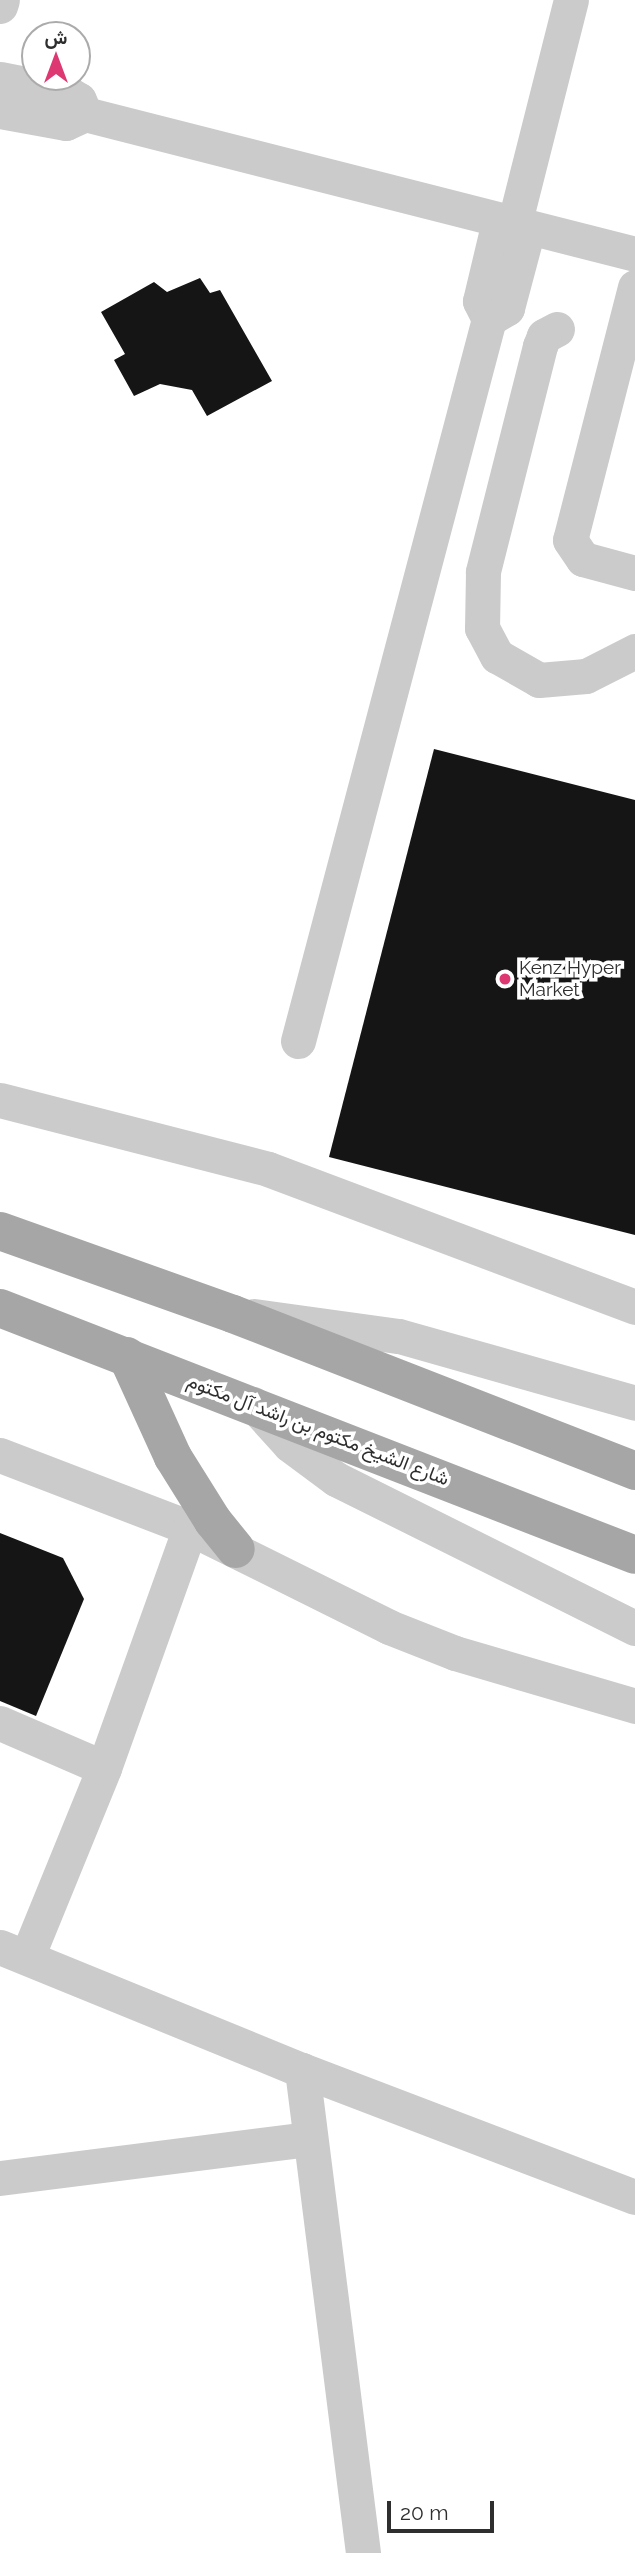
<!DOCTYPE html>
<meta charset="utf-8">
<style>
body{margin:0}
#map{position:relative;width:635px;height:2553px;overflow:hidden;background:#fff;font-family:Raleway,Vazirmatn,sans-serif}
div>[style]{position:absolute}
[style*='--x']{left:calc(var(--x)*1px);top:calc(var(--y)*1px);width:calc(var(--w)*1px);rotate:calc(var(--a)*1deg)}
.building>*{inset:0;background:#151515}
.minor>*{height:35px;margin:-17.5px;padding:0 17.5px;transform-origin:17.5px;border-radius:17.5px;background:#cbcbcb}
.major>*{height:38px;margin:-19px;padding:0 19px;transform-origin:19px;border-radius:19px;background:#a6a6a6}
.dots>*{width:19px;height:19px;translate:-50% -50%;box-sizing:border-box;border:4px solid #fff;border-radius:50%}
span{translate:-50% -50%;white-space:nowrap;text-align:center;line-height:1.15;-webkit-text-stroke:7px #fff;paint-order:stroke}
.poi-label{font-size:19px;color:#2e2e2e}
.left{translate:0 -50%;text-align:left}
.street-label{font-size:19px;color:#2e2e2e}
.north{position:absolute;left:21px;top:21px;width:70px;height:70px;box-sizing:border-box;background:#fff;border:2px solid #ababab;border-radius:50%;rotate:0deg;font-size:19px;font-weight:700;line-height:28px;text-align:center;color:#2e2e2e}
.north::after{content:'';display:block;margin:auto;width:24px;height:32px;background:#dd3871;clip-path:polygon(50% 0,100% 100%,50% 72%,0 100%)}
.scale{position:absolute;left:387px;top:2501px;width:107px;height:32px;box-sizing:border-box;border:4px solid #2e2e2e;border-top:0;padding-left:9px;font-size:21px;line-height:24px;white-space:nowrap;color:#2e2e2e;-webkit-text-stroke:5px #fff;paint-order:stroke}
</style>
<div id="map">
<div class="building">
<div style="clip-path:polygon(200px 278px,210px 293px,220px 290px,272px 381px,207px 416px,192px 390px,160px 384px,134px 396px,114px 360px,125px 354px,101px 312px,154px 282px,167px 292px)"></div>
<div style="clip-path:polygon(434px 749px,635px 800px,635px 1235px,329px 1157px)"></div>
<div style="clip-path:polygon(0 1533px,63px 1558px,84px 1599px,36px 1716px,0 1701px)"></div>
</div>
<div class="minor">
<div style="--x:0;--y:6;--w:6;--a:-72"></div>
<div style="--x:0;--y:79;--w:67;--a:11.1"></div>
<div style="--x:66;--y:92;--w:15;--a:32"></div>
<div style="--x:79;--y:100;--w:15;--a:67"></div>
<div style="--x:0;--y:111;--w:67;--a:10.3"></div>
<div style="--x:66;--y:123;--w:21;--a:-25"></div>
<div style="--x:85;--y:114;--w:568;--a:14.28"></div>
<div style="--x:514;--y:225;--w:232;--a:-75.8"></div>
<div style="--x:635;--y:287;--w:261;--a:104.4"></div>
<div style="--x:570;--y:540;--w:23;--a:56"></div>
<div style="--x:583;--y:559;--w:54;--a:15.1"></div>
<div style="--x:489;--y:319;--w:20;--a:-117"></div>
<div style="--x:480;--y:301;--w:82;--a:-76.6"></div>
<div style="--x:489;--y:319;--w:21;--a:-31"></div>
<div style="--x:507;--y:308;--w:82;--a:-75.1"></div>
<div style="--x:557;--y:329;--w:15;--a:152"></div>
<div style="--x:544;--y:336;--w:11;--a:112"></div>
<div style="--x:540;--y:346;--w:233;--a:104.2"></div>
<div style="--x:483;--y:572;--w:56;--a:91"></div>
<div style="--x:482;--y:628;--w:32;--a:62"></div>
<div style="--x:497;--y:656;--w:48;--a:29.7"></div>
<div style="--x:539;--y:680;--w:47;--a:-4.9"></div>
<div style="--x:586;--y:676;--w:55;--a:-27"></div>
<div style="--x:298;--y:1041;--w:747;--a:-75.18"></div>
<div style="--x:0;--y:1100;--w:277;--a:14.4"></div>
<div style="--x:268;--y:1169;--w:392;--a:20.6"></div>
<div style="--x:254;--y:1316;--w:146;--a:7.9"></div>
<div style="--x:399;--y:1336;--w:245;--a:15.8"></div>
<div style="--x:253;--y:1404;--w:55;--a:47.9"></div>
<div style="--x:290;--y:1445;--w:57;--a:36.5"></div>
<div style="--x:336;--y:1479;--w:334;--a:26.5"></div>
<div style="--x:0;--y:1455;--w:204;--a:21"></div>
<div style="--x:190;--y:1528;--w:222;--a:26.4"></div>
<div style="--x:389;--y:1627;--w:71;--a:21.5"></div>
<div style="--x:455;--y:1653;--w:188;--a:16.4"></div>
<div style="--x:0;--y:1723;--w:113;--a:23.4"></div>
<div style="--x:0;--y:1947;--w:326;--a:22.2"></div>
<div style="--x:302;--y:2070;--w:356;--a:20.9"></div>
<div style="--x:27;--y:1957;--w:204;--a:-67.8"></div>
<div style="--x:104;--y:1768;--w:255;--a:-70.3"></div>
<div style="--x:302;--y:2070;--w:487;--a:82.8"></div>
<div style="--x:0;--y:2178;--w:310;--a:-7.2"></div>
</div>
<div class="major">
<div style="--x:0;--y:1231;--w:247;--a:19.6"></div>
<div style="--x:233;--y:1314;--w:432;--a:21.3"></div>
<div style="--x:0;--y:1308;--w:681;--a:21.25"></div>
<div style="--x:127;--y:1356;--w:111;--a:65.5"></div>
<div style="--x:173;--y:1457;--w:75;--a:58"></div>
<div style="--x:213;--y:1521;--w:36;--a:51"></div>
</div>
<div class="dots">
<div style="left:505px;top:979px;background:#dd3871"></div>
</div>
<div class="poi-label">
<span class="left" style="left:519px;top:979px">Kenz Hyper<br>Market</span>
</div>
<div class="street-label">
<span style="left:318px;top:1430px;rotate:21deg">شارع الشيخ مكتوم بن راشد آل مكتوم</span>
</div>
<div class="north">ش</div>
<div class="scale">20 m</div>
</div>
